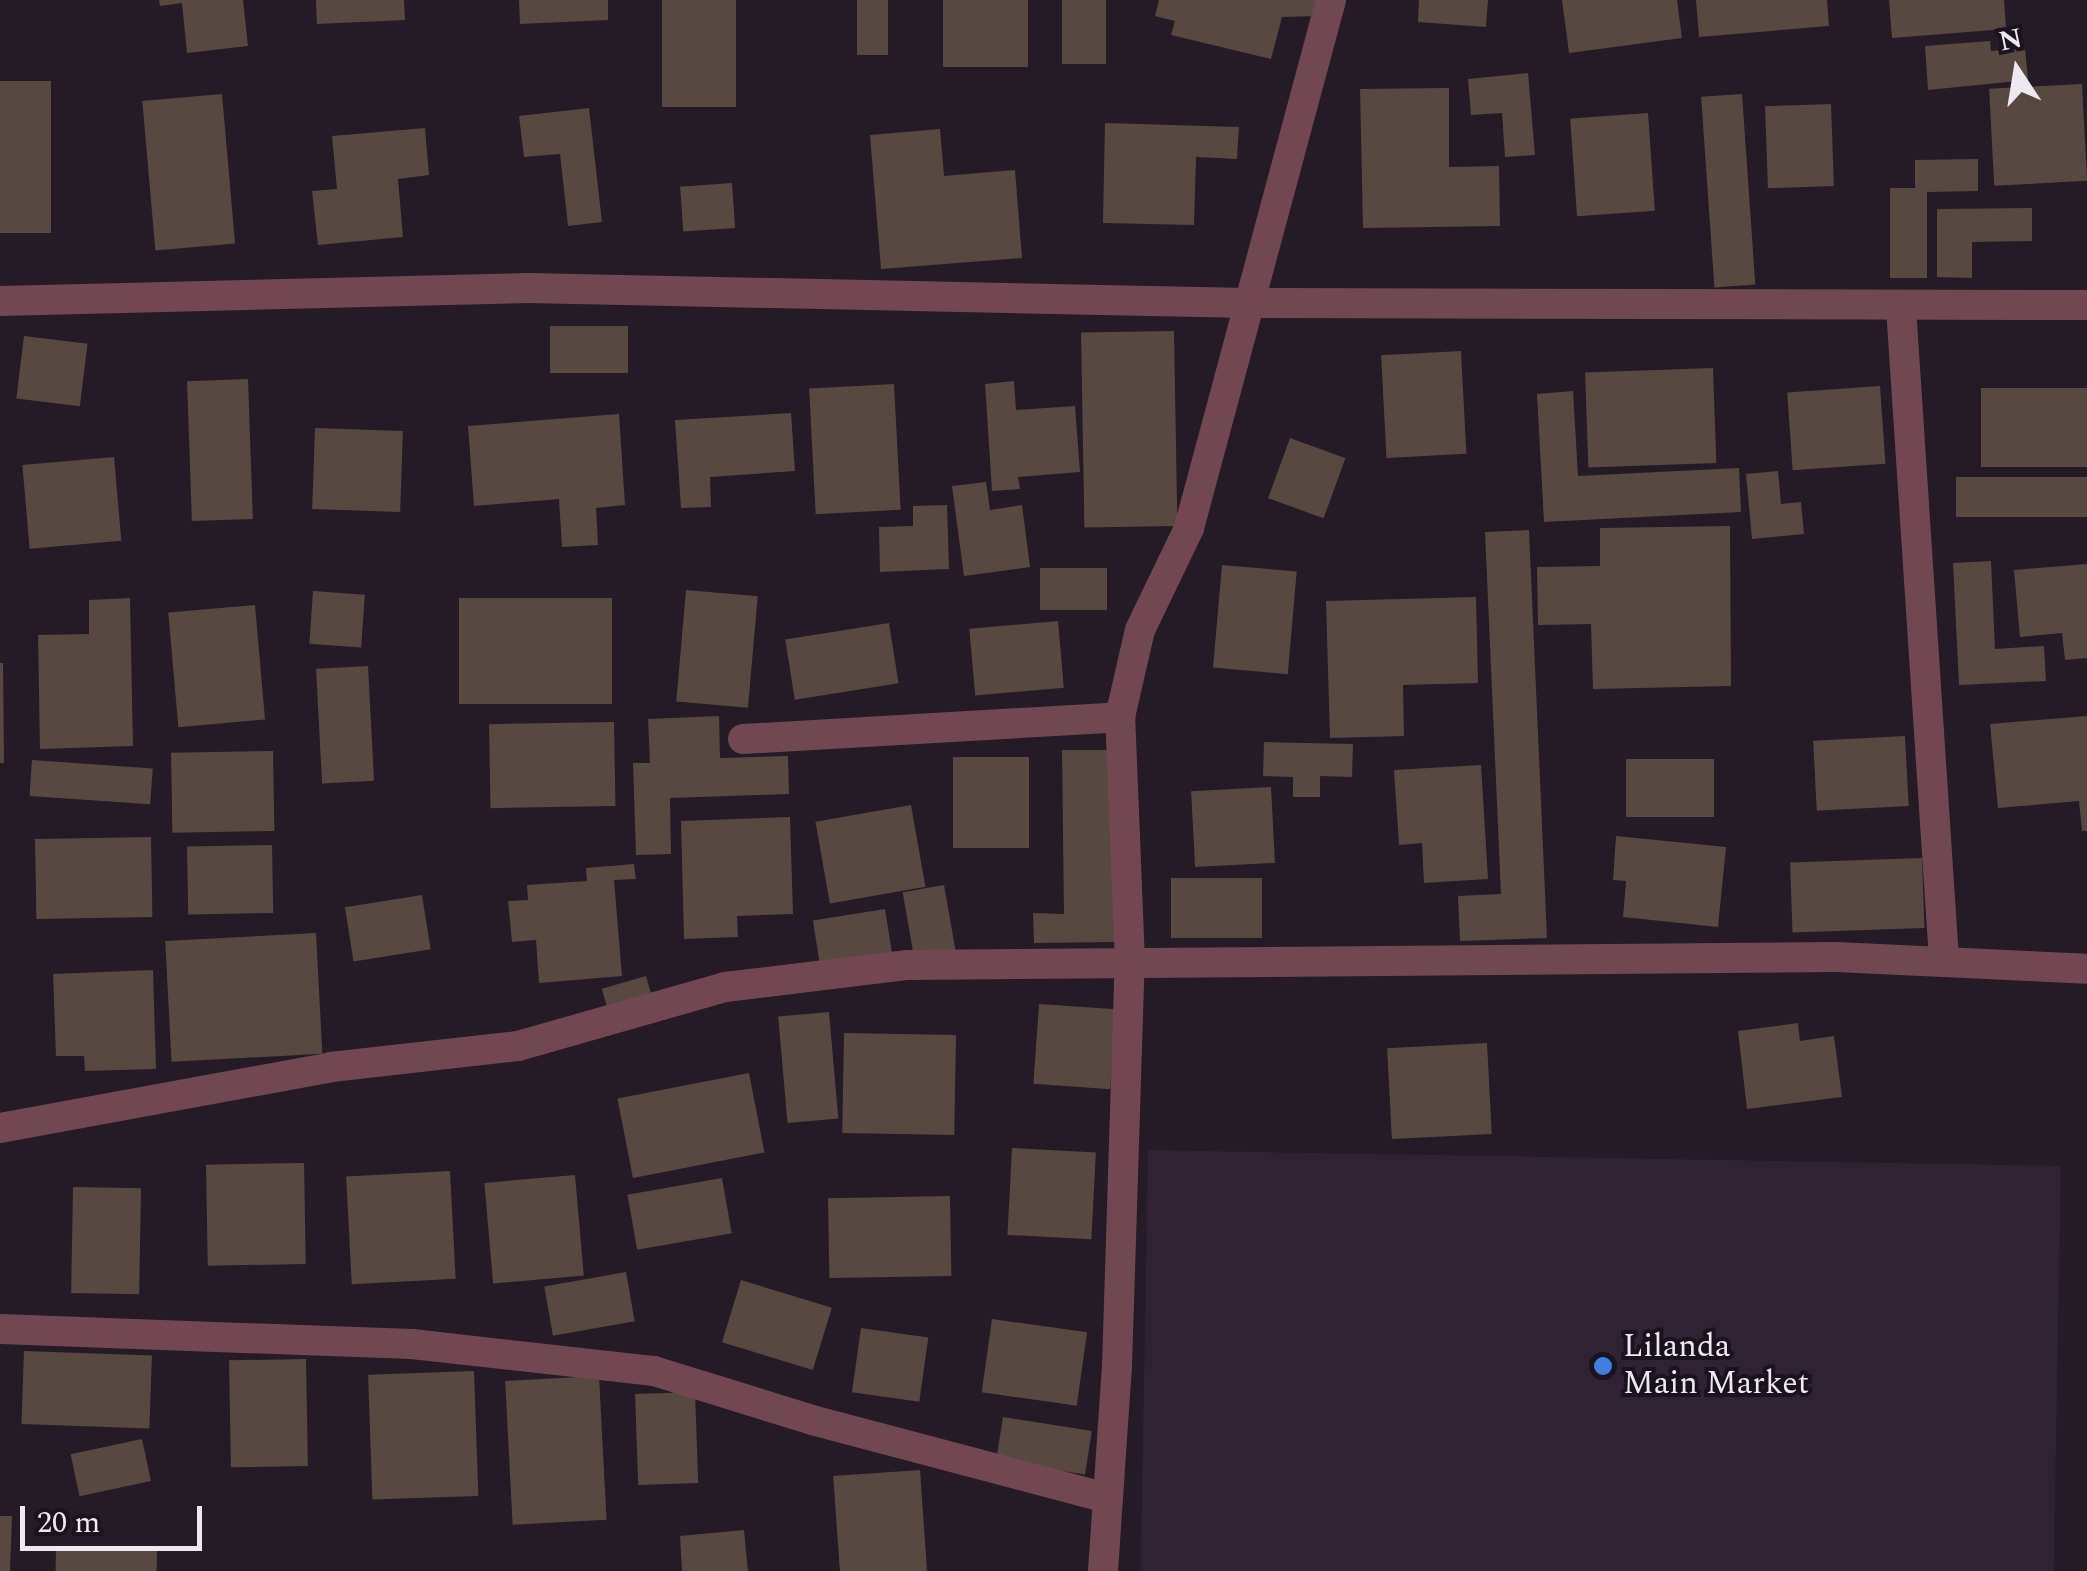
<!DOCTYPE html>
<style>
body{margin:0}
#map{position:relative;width:2087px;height:1571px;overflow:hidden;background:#241b26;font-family:Spectral,serif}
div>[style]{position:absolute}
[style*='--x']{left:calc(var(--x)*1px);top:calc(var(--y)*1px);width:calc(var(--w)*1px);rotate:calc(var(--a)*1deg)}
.built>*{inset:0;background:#2f2232;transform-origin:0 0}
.building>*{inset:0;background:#584842;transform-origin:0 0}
.street>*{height:30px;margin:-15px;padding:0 15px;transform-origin:15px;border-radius:15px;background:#714852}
.dots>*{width:28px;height:28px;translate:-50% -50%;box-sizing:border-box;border:5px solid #1a121d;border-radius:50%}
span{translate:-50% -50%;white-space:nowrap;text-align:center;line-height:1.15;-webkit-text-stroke:8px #1a121d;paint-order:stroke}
.poi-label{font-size:32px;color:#eee8f0}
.left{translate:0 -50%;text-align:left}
.north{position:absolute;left:1967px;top:20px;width:100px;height:100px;-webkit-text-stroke:8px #1a121d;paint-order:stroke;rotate:348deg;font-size:28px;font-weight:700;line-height:40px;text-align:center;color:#eee8f0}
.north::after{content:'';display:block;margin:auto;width:35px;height:45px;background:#eee8f0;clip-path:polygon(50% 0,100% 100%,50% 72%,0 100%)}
.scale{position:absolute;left:20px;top:1506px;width:182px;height:45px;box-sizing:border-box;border:5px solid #eee8f0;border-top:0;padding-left:12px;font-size:30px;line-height:35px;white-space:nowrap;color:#eee8f0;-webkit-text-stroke:8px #1a121d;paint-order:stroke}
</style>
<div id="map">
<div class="built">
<div style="left:1148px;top:1150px;width:913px;height:421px;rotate:1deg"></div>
</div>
<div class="building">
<div style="clip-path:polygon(159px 0,243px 0,248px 46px,187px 53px,182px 3px,160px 6px)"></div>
<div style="clip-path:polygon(316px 0,404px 0,405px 20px,317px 24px)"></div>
<div style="clip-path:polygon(519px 0,608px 0,608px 20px,520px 24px)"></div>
<div style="left:662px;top:0;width:74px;height:107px"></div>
<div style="left:857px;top:0;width:31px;height:55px"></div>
<div style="left:943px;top:0;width:85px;height:67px"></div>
<div style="left:1062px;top:0;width:44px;height:64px"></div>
<div style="clip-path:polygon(1159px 0,1321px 0,1317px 16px,1282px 17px,1271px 59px,1171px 35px,1175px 21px,1155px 16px)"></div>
<div style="clip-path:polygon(1419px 0,1488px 0,1486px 27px,1418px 22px)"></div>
<div style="clip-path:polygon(1562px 0,1677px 0,1682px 38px,1569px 53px)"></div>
<div style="clip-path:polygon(1696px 0,1827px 0,1829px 26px,1699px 37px)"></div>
<div style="clip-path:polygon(1889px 0,2004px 0,2006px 29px,1892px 38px)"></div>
<div style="clip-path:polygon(1990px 41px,1991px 51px,2025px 48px,2028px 80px,1928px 90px,1925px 46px)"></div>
<div style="clip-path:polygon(1528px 73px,1535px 155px,1505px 157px,1502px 113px,1471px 115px,1468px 79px)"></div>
<div style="left:51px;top:81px;width:152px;height:51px;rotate:90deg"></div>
<div style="left:2082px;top:84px;width:97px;height:93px;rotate:87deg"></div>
<div style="clip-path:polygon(1449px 88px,1449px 167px,1499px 166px,1500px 226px,1363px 228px,1360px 89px)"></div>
<div style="left:222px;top:94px;width:150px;height:80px;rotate:85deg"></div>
<div style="left:1742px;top:94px;width:191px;height:41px;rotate:86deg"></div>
<div style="left:1831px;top:104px;width:82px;height:66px;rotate:88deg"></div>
<div style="clip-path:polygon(589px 108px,602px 222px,568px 226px,560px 154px,524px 157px,519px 116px)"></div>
<div style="left:1648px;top:113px;width:98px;height:78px;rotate:86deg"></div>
<div style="clip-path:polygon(1105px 123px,1239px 127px,1237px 159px,1196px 157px,1194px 225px,1103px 223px)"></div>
<div style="clip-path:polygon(425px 128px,429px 175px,398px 179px,403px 237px,318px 245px,312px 191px,337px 189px,332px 136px)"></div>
<div style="clip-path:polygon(940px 129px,944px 176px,1015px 170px,1022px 258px,881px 269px,870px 135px)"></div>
<div style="clip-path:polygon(1978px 159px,1978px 191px,1927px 192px,1927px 278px,1890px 278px,1890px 188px,1915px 188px,1915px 160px)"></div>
<div style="left:732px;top:183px;width:45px;height:52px;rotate:86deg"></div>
<div style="clip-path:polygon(2032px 208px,2032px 241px,1972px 242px,1972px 278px,1937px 277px,1937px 209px)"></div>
<div style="left:550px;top:326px;width:78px;height:47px"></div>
<div style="left:1174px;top:331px;width:195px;height:93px;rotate:89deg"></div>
<div style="left:24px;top:336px;width:64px;height:63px;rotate:7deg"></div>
<div style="left:1461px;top:351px;width:103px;height:80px;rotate:87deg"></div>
<div style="left:1713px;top:368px;width:95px;height:128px;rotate:88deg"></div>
<div style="left:248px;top:379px;width:140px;height:61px;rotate:88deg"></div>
<div style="clip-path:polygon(1014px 381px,1016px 410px,1075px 406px,1080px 472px,1018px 477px,1020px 489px,992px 491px,985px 384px)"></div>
<div style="left:894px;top:384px;width:126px;height:85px;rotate:87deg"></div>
<div style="left:1880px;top:386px;width:78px;height:93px;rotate:86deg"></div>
<div style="left:2087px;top:388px;width:79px;height:106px;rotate:90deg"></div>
<div style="clip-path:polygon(1573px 391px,1578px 476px,1739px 468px,1741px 512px,1544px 522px,1537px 394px)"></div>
<div style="clip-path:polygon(791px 413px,795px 471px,710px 477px,711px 507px,681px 508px,675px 420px)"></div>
<div style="clip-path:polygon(619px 414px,625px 505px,596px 508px,598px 545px,562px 547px,559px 499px,474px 506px,468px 426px)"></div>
<div style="left:315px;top:428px;width:88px;height:81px;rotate:2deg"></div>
<div style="left:1290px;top:438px;width:59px;height:64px;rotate:20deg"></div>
<div style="left:114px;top:457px;width:84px;height:92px;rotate:85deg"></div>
<div style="clip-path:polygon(1778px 471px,1781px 504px,1801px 502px,1804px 534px,1752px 539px,1746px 474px)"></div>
<div style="left:2087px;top:477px;width:40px;height:131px;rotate:90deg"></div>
<div style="clip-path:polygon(986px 482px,990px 510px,1022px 505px,1030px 567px,964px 576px,952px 486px)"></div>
<div style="clip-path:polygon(947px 505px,949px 569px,880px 572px,879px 527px,913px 526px,913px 506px)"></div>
<div style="clip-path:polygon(1730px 526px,1731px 686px,1593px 689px,1591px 624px,1538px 625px,1537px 567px,1600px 566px,1600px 528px)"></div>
<div style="clip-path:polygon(1529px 530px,1547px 938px,1460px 941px,1458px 896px,1501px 894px,1485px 532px)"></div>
<div style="clip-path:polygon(1991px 561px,1995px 649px,2044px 646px,2046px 681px,1959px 685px,1953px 563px)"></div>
<div style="clip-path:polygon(2087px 564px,2087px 658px,2065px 660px,2062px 633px,2020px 637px,2014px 570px)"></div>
<div style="left:1222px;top:565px;width:75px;height:103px;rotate:5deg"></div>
<div style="left:1040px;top:568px;width:67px;height:42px"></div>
<div style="left:686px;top:590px;width:72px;height:112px;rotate:5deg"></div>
<div style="left:313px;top:591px;width:52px;height:53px;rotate:4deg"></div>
<div style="clip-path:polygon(1476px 597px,1478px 683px,1403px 685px,1404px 736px,1330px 738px,1326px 601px)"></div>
<div style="clip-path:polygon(130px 598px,133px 746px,40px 749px,38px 635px,89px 634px,89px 600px)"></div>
<div style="left:612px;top:598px;width:106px;height:153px;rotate:90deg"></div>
<div style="left:255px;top:605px;width:115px;height:87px;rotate:85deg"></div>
<div style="left:1058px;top:621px;width:67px;height:89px;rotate:85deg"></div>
<div style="left:889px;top:623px;width:61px;height:105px;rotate:81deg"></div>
<div style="clip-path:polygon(0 663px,3px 663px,4px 763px,0 763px)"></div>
<div style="left:368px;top:666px;width:115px;height:52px;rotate:87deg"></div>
<div style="clip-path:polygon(719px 716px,720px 758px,788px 756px,789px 794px,670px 798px,671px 854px,636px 855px,633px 763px,650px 763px,648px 719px)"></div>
<div style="clip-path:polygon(2087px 716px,2087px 831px,2082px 831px,2079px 801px,1998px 808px,1990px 724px)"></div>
<div style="left:614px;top:722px;width:84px;height:125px;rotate:89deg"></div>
<div style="left:1905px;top:736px;width:70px;height:92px;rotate:87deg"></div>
<div style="clip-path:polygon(1264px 742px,1353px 744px,1352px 777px,1320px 776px,1320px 797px,1293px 797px,1293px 777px,1263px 776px)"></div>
<div style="clip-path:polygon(1062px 750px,1117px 750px,1119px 942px,1034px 943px,1033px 913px,1064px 914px)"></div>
<div style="left:273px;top:751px;width:80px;height:102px;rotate:89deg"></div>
<div style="left:1029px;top:757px;width:91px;height:76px;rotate:90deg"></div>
<div style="left:1714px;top:759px;width:58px;height:88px;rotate:90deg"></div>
<div style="left:32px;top:760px;width:121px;height:36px;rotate:4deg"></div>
<div style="clip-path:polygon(1481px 765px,1488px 879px,1424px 883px,1422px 843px,1399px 845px,1394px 770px)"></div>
<div style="left:1271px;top:787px;width:76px;height:80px;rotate:87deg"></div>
<div style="left:911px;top:805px;width:83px;height:97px;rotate:80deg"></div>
<div style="clip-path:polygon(790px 817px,793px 914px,737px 916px,738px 937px,684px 939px,681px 821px)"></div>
<div style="clip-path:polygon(1616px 836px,1726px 847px,1718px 927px,1623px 917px,1626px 881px,1613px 880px)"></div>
<div style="left:151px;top:837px;width:80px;height:116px;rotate:89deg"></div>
<div style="left:272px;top:845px;width:68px;height:85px;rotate:89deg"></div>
<div style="left:1922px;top:858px;width:70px;height:132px;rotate:88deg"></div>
<div style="clip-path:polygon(634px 864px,636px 879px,614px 880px,622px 976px,539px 983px,536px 940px,512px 942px,508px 901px,528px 900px,527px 885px,587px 881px,586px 868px)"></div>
<div style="left:1171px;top:878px;width:91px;height:60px"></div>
<div style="left:944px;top:885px;width:69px;height:42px;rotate:80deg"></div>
<div style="left:422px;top:895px;width:55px;height:78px;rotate:81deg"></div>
<div style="left:885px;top:909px;width:50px;height:73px;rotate:81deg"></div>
<div style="left:316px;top:933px;width:121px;height:151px;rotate:87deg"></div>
<div style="clip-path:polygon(153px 970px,156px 1069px,85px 1071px,84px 1056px,56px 1056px,53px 974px)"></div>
<div style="left:646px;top:976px;width:26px;height:46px;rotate:74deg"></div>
<div style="left:1039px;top:1004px;width:77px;height:80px;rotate:4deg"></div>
<div style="left:829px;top:1012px;width:107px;height:51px;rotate:85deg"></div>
<div style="clip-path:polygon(1798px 1023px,1800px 1041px,1834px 1036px,1842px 1097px,1747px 1109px,1738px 1031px)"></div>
<div style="left:844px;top:1033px;width:112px;height:100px;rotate:1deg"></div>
<div style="left:1487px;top:1043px;width:91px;height:100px;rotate:87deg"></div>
<div style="left:749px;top:1073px;width:81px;height:134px;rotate:79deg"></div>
<div style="left:1012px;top:1148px;width:84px;height:87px;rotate:3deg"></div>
<div style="left:304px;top:1163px;width:101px;height:98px;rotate:89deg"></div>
<div style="left:450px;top:1171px;width:108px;height:104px;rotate:87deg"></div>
<div style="left:575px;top:1175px;width:101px;height:91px;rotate:85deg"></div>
<div style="left:722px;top:1178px;width:56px;height:96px;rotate:80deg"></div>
<div style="left:73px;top:1187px;width:68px;height:106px;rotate:1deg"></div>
<div style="left:950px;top:1196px;width:80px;height:122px;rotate:89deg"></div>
<div style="left:626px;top:1272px;width:50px;height:83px;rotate:80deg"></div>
<div style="left:741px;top:1280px;width:95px;height:65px;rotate:17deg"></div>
<div style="left:992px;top:1319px;width:96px;height:74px;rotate:8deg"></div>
<div style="left:861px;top:1328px;width:68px;height:65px;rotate:8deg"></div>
<div style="left:24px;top:1351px;width:128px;height:73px;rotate:2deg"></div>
<div style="left:306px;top:1359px;width:107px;height:77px;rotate:89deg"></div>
<div style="left:474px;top:1371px;width:125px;height:106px;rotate:88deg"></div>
<div style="left:599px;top:1376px;width:144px;height:94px;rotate:87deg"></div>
<div style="left:695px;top:1392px;width:91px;height:60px;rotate:88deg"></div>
<div style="left:1003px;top:1417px;width:90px;height:44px;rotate:9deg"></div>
<div style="left:142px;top:1439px;width:43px;height:73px;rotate:78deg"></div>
<div style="left:920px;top:1470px;width:101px;height:87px;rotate:86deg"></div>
<div style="clip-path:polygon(0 1516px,12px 1516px,10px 1571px,0 1571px)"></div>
<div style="clip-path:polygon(744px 1530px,748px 1571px,682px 1571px,680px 1536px)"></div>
<div style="left:56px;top:1549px;width:101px;height:22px;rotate:1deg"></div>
</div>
<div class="street">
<div style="--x:0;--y:301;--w:528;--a:-1.41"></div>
<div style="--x:528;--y:288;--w:721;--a:1.19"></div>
<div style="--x:1249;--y:303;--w:838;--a:0.14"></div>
<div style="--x:1901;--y:307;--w:653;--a:86.23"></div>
<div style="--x:743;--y:739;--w:378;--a:-3.3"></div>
<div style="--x:0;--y:1128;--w:337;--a:-10.4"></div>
<div style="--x:331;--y:1067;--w:188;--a:-6.4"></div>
<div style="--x:518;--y:1046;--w:215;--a:-15.9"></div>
<div style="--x:725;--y:987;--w:184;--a:-6.9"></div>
<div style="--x:908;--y:965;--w:928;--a:-0.49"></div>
<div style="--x:1836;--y:957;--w:251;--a:2.7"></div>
<div style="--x:0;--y:1329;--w:412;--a:2.1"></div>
<div style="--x:412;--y:1344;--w:244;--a:6.4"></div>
<div style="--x:654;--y:1371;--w:165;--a:17.2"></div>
<div style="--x:812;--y:1420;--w:306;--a:14.8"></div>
<div style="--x:1103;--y:1571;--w:205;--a:-86.1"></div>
<div style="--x:1117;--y:1366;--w:404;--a:-88.2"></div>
<div style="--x:1130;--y:962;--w:245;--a:-92.3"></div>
<div style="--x:1120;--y:717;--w:89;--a:-77.1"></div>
<div style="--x:1140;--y:630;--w:113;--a:-64.3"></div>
<div style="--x:1189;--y:528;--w:547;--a:-74.95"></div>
</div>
<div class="dots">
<div style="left:1603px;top:1366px;background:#3f7fe0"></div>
</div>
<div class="poi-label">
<span class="left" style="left:1623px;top:1366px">Lilanda<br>Main Market</span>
</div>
<div class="north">N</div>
<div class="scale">20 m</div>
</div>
